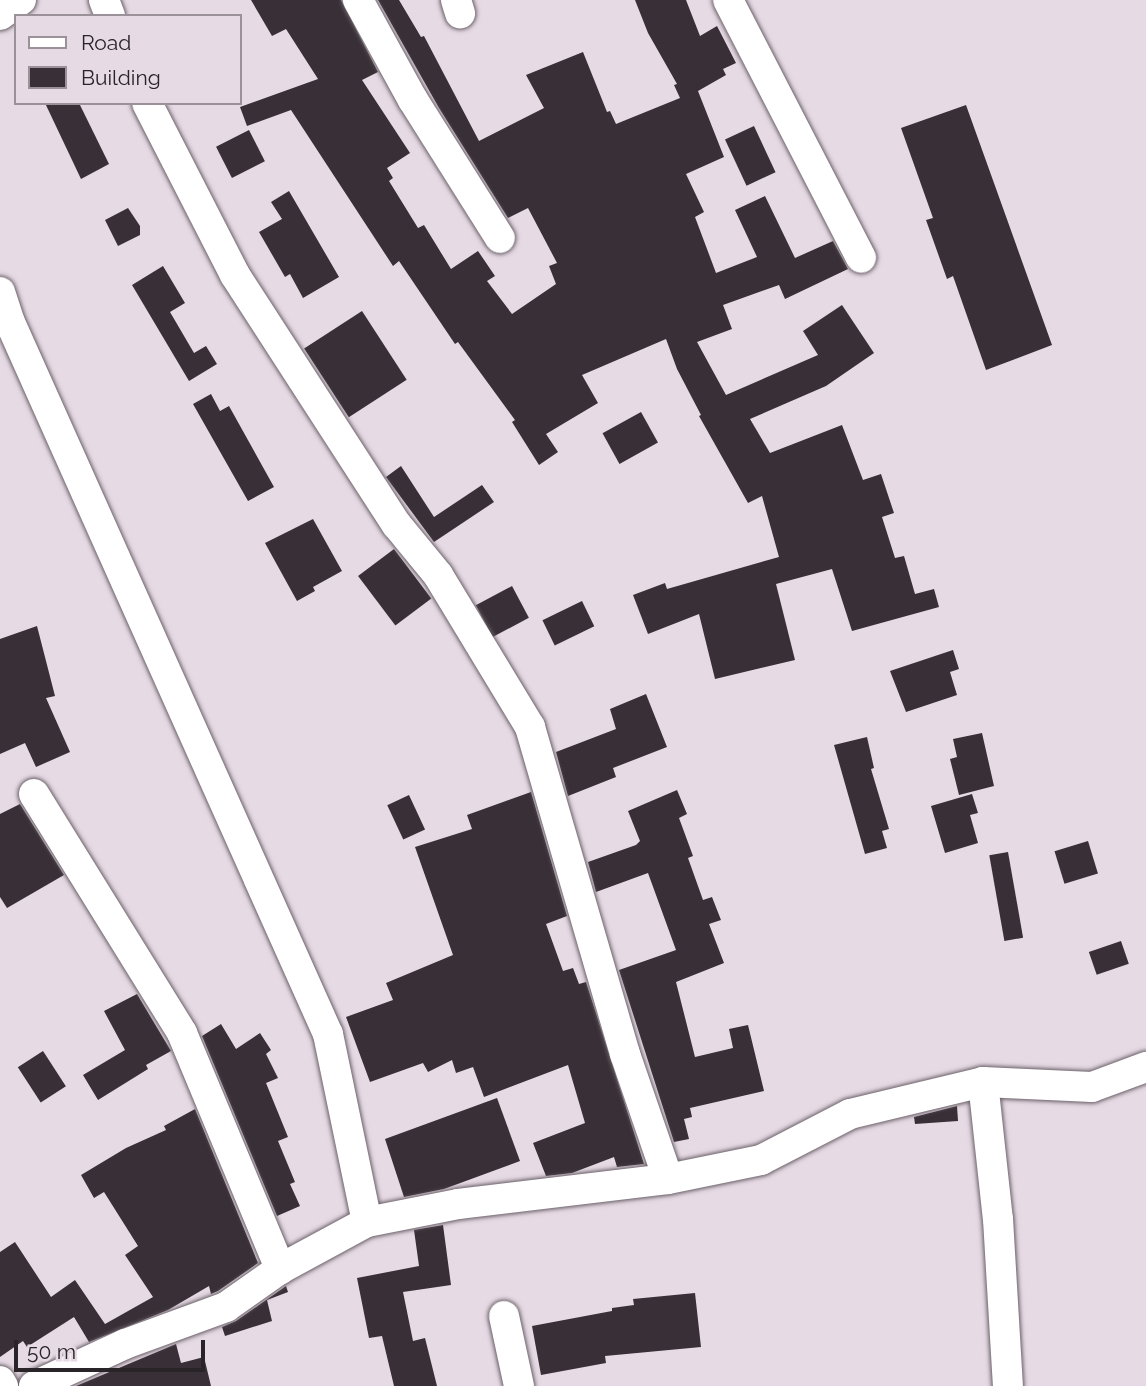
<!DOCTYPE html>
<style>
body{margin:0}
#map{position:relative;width:1146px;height:1386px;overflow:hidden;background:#e6dae4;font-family:Raleway,sans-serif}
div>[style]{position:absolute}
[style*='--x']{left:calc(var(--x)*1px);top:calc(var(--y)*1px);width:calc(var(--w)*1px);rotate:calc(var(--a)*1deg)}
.building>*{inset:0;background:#382f37;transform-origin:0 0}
.roads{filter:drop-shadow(0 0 2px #6b6169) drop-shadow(0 0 2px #6b6169)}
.street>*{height:30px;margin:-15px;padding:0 15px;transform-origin:15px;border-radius:15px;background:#fff}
span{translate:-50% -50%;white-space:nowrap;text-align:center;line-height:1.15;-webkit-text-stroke:7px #e6dae4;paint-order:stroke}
.legend{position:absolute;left:14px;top:14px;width:228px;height:91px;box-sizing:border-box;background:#e6dae4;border:2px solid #9a9199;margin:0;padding:9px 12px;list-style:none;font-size:21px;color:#282428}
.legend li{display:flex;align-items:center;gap:14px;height:35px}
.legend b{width:35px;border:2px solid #9a9199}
.scale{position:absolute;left:14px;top:1340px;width:191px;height:32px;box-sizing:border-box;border:4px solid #282428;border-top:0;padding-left:9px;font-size:21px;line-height:24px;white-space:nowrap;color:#282428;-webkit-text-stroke:5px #e6dae4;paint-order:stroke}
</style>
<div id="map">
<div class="building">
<div style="clip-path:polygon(251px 0,341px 0,378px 72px,362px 80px,410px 153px,387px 168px,393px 178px,389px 181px,418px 228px,424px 225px,451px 269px,478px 251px,495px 276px,487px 281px,512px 314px,556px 284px,549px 266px,557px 263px,528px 208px,508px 218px,439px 108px,378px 0,399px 0,421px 37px,424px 36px,479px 141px,544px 108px,526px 75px,583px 52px,607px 112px,610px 111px,616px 124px,680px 98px,674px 85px,677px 84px,648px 33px,635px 0,686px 0,700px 36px,717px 26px,736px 63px,723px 69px,726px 75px,698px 91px,724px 157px,686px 174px,704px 212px,695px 217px,716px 273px,757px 257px,735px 210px,765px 196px,795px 258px,833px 241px,848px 269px,785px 299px,779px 285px,723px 305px,732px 329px,697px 342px,726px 395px,818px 355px,803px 331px,842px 305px,874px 353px,826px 386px,750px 419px,770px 453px,842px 425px,863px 480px,881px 474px,894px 513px,882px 517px,895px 558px,904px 556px,915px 594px,934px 589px,939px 607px,852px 631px,832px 569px,776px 584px,795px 660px,715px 679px,699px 614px,648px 634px,633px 595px,665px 583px,667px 589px,779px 557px,762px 496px,748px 503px,699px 416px,701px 415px,677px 369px,666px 339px,582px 375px,598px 403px,546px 434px,558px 452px,539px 465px,512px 422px,515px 420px,458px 342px,455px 344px,399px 261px,393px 266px,291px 110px,247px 126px,240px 107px,318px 79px,286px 29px,272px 36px)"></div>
<div style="clip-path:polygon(45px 103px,79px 103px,109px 164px,81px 179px)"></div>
<div style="clip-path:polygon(966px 105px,1052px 345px,986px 370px,953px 276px,947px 279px,926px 220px,933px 218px,901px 128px)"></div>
<div style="left:754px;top:126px;width:51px;height:32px;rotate:65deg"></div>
<div style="left:249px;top:130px;width:35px;height:37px;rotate:63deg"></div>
<div style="clip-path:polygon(289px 191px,339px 277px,303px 298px,290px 274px,285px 277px,259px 232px,282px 219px,271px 202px)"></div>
<div style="clip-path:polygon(128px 208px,140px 226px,140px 235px,118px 246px,105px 220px)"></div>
<div style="clip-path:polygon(163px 266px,185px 303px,170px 312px,194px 353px,206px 346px,217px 364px,189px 381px,132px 285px)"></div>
<div style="left:362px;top:311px;width:82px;height:69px;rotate:57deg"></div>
<div style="clip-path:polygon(211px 394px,220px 411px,229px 406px,274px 487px,248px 501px,193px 404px)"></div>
<div style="left:641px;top:412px;width:35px;height:44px;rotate:61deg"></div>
<div style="clip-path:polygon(401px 466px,434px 517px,482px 485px,494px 502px,434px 542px,386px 477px)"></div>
<div style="clip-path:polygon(313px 519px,342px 571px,313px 587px,315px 591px,297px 601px,265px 543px)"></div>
<div style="left:394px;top:549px;width:62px;height:45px;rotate:53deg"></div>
<div style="left:512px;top:586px;width:36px;height:41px;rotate:62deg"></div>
<div style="left:582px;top:601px;width:28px;height:44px;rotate:64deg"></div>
<div style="clip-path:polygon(37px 626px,55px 696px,46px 698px,70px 752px,36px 767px,25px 743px,0 754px,0 639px)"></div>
<div style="clip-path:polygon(953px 650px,959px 669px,950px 672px,957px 695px,906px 712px,890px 671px)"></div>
<div style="clip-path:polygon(646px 694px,667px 747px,613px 768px,616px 777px,568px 796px,556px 752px,616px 729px,610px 709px)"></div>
<div style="clip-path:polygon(982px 733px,994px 786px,959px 795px,950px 759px,957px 757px,953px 739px)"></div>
<div style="clip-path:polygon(867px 737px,874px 768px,871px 769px,889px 829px,882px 831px,887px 848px,865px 854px,834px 745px)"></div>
<div style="clip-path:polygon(677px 790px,687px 814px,679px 818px,693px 856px,688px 858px,703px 900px,712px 897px,721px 920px,709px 924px,724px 963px,676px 982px,695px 1057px,733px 1048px,729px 1029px,748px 1025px,764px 1091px,690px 1108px,692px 1117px,684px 1119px,689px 1139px,674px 1142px,619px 970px,676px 950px,648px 873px,596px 892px,588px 862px,636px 845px,640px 841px,628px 811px)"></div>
<div style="clip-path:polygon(531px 792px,567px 916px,546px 924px,563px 971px,573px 968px,579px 984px,586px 982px,644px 1164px,617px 1167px,614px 1157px,572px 1173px,546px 1176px,533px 1143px,585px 1123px,568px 1065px,484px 1097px,473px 1067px,456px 1073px,452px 1060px,428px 1072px,423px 1063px,370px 1082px,346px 1017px,393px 1000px,386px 983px,453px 955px,415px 847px,472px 829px,467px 815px)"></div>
<div style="clip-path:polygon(972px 794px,978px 813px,970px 815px,978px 843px,945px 853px,931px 806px)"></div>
<div style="left:409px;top:795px;width:38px;height:24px;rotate:65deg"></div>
<div style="clip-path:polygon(20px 804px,64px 875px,7px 908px,0 897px,0 814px)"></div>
<div style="left:1088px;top:841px;width:34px;height:35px;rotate:73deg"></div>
<div style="left:1008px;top:852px;width:87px;height:19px;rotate:80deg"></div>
<div style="left:1121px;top:941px;width:24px;height:34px;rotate:71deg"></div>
<div style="clip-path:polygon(137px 994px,171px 1051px,146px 1065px,148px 1069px,98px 1100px,83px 1075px,125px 1050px,104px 1011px)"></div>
<div style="clip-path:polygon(221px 1024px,236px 1049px,260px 1033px,271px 1050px,266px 1054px,278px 1078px,266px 1083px,288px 1137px,278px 1141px,295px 1182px,290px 1184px,300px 1206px,277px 1216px,202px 1036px)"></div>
<div style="left:43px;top:1051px;width:42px;height:30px;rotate:57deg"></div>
<div style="clip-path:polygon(497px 1098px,520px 1161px,444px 1189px,404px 1197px,385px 1139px)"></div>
<div style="clip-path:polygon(957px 1106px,958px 1121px,915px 1124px,914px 1117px)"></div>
<div style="clip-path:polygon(195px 1109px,258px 1263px,218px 1291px,211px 1294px,209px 1286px,168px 1310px,89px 1342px,74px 1317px,27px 1347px,23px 1341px,0 1357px,0 1252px,15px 1242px,51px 1297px,75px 1280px,105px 1324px,153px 1297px,125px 1255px,138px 1246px,104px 1192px,94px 1198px,81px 1175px,126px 1148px,166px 1130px,164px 1126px)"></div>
<div style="clip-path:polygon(443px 1225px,451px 1285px,403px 1292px,413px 1341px,425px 1338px,437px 1386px,394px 1386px,382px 1336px,369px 1338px,357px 1278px,419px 1266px,414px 1230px)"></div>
<div style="clip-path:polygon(286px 1286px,288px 1292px,267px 1300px,272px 1321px,225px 1336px,222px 1327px,236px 1321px)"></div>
<div style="clip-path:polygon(695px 1293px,701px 1347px,605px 1356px,606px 1363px,541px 1375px,532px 1326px,612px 1311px,612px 1308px,634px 1305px,633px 1299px)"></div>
<div style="clip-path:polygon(176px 1344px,181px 1363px,204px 1357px,211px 1386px,76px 1386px)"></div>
</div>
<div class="roads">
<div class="street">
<div style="--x:104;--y:0;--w:17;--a:69"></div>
<div style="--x:358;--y:0;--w:114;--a:61.2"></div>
<div style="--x:413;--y:100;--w:163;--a:57.8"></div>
<div style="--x:456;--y:0;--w:14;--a:73"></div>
<div style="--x:728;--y:0;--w:290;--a:62.7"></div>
<div style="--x:0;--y:15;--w:26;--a:-36"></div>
<div style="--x:147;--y:103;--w:193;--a:62.9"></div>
<div style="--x:235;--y:275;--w:298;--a:57.1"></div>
<div style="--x:397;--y:525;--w:65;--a:50.6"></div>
<div style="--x:438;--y:575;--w:178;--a:58.8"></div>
<div style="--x:530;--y:727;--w:341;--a:73.8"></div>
<div style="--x:625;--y:1054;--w:132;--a:71"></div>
<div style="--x:0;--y:292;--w:29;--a:72"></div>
<div style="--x:9;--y:320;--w:782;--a:65.93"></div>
<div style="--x:328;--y:1034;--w:192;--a:78.3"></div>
<div style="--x:34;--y:794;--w:281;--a:58.2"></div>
<div style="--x:182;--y:1033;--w:256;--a:67.4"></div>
<div style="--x:983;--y:1082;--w:138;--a:83.8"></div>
<div style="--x:998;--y:1219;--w:167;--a:86.6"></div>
<div style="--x:504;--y:1316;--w:72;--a:77.9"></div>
<div style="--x:0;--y:1381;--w:6;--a:59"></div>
<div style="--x:34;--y:1386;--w:100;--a:-24.8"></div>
<div style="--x:125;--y:1344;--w:108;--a:-20.1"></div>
<div style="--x:226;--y:1307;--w:66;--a:-35.1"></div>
<div style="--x:280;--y:1269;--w:99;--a:-28.4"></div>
<div style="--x:367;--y:1222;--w:93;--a:-11.2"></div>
<div style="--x:458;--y:1204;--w:211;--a:-6.8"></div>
<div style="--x:668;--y:1179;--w:95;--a:-11.5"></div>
<div style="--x:761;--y:1160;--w:100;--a:-27.3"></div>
<div style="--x:850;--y:1114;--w:137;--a:-13.5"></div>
<div style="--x:983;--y:1082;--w:109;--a:2.6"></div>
<div style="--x:1092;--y:1087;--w:58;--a:-20.3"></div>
</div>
</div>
<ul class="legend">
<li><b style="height:9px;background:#fff"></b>Road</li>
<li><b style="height:19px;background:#382f37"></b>Building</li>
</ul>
<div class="scale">50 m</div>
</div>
